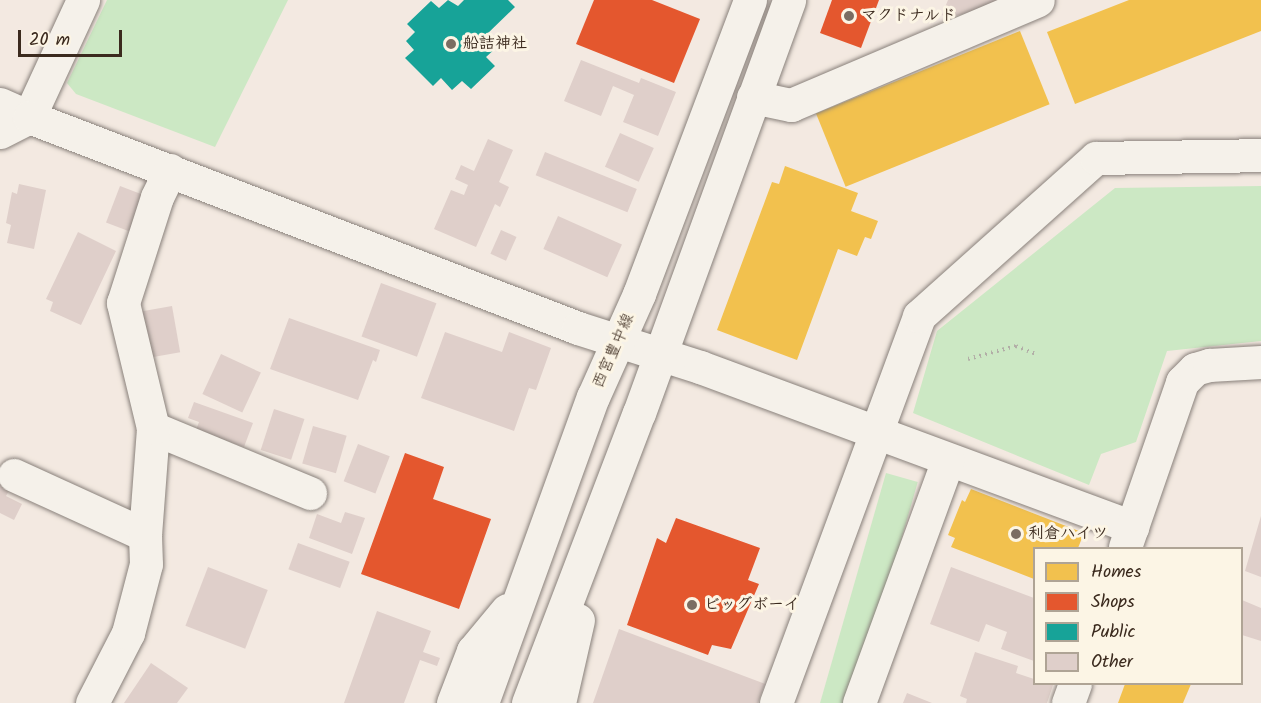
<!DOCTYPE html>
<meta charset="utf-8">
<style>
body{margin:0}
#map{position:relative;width:1261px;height:703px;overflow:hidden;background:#f3e9e1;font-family:Kalam,"Klee One",sans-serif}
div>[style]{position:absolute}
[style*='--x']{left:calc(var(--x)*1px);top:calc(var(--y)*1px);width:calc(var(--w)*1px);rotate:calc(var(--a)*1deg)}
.green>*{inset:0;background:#cce8c4;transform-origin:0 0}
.homes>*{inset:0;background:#f2c14e;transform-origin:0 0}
.shops>*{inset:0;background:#e4572e}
.public>*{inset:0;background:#17a398}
.building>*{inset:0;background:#dfcfca;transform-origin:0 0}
.path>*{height:4px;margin-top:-2px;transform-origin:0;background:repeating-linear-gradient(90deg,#b2aea7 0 1.5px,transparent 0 6px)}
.roads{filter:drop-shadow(0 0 2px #89817b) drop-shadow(0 0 2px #89817b)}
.street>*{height:33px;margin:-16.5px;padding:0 16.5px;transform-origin:16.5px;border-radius:16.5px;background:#f5f1ea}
.secondary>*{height:33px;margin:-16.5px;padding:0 16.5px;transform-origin:16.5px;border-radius:16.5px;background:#f5f1ea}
.dots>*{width:16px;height:16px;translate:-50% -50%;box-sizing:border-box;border:3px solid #fcf5e5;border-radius:50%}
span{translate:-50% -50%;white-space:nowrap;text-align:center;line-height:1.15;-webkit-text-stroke:6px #fcf5e5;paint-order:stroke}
.poi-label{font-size:16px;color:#3b2a1e;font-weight:700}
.left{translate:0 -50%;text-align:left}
.street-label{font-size:16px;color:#3b2a1e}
.legend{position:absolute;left:1033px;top:547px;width:210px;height:138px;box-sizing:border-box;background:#fcf5e5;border:2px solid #afa495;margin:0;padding:8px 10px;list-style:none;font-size:18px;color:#3b2a1e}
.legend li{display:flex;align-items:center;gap:12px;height:30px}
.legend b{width:30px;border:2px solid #afa495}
.scale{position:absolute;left:18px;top:30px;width:104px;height:27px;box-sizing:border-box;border:3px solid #3b2a1e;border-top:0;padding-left:8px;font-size:18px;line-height:21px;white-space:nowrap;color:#3b2a1e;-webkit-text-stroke:4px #fcf5e5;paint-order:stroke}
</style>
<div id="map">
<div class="green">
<div style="clip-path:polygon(107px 0,288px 0,215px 147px,76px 94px,67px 83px)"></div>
<div style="clip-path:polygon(1261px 186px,1261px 341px,1167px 351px,1136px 442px,1101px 454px,1089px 485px,913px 413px,937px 331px,1115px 188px)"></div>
<div style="left:886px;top:473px;width:33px;height:245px;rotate:16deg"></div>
</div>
<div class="homes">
<div style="clip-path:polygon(1129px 0,1261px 0,1261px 31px,1075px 104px,1047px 32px)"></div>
<div style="left:1020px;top:31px;width:79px;height:220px;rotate:68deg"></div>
<div style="clip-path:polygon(785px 166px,858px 193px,851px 211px,878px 221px,871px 239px,865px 237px,857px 256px,838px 249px,797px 360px,717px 330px,772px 182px,779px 184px)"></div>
<div style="clip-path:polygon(971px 489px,1084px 533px,1078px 548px,1034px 548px,1034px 579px,951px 547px,955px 538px,948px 535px,962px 500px,965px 502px)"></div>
<div style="clip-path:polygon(1125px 684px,1191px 684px,1183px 703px,1118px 703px)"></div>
</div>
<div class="shops">
<div style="clip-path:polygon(594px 0,652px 0,700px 19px,674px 83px,576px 44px)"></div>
<div style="clip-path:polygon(832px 0,879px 0,861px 48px,820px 33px)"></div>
<div style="clip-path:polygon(405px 453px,444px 467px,433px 499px,491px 519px,459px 609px,361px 574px)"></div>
<div style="clip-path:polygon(676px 518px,760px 548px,748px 580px,759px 584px,731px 649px,712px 645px,708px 655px,627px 625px,657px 538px,666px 543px)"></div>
</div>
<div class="public">
<div style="clip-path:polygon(448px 0,458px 6px,464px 0,508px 0,515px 7px,486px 35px,497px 47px,486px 57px,495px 66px,471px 89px,462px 81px,452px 90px,441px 78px,433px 86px,405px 58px,414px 50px,406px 41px,415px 32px,407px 24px,431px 1px,439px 8px)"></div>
</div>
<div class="building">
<div style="clip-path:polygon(948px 0,997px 0,994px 6px,947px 18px,942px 15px)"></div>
<div style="clip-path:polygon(581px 60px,639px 83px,641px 78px,676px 92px,658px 136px,623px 122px,634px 95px,613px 86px,601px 116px,564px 101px)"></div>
<div style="left:620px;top:133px;width:37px;height:37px;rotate:24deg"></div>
<div style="clip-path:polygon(488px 139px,513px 150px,499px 182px,509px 187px,500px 207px,495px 204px,476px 247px,434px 229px,451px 190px,464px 195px,468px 185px,455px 179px,461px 165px,474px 171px)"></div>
<div style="left:545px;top:152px;width:99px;height:25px;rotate:22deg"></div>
<div style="clip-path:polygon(19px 184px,46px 190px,34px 249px,7px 243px,11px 225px,6px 223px,12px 192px,17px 194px)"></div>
<div style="left:120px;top:186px;width:26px;height:39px;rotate:21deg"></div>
<div style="left:558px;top:216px;width:70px;height:36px;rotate:24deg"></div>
<div style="left:501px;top:230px;width:17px;height:26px;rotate:24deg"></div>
<div style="clip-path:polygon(78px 232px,116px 251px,81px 325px,50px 311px,53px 302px,46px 299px)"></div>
<div style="left:381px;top:283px;width:59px;height:57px;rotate:20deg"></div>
<div style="left:172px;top:306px;width:47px;height:33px;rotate:80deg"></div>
<div style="clip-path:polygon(289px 318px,380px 350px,376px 362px,373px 360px,358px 400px,270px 369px)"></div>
<div style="clip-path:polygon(445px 332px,502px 352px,509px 332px,551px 348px,536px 390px,529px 388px,514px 431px,421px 398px)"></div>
<div style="left:221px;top:354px;width:44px;height:44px;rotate:25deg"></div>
<div style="clip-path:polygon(194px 402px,253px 423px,244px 447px,196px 430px,199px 422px,188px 418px)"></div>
<div style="left:274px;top:409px;width:32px;height:43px;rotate:18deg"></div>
<div style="left:313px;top:426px;width:35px;height:39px;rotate:16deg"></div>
<div style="left:358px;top:444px;width:34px;height:40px;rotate:21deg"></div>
<div style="clip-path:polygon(0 481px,11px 487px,6px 496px,22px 504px,14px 520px,0 513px)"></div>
<div style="clip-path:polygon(345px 512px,365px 518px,352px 554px,309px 538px,317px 514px,341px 523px)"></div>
<div style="clip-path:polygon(1261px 516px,1261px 577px,1245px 571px)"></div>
<div style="left:298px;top:543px;width:55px;height:28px;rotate:20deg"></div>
<div style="left:208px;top:567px;width:64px;height:63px;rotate:21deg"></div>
<div style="clip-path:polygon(951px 567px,1034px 598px,1034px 661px,1001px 649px,1007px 632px,986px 624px,979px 642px,930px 624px)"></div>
<div style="clip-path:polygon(1242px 600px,1261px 608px,1261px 641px,1242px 635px)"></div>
<div style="clip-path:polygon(377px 611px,431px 631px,423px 652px,440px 658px,437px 666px,420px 660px,404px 703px,344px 703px)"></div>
<div style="clip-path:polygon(619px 629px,765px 684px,758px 703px,593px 703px)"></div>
<div style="clip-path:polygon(975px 652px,1018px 666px,1016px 673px,1034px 679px,1034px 684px,1053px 685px,1047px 703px,966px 703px,967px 699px,960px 696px)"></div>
<div style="clip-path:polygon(151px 663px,188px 688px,177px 703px,124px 703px)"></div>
<div style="clip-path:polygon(907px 693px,932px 703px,903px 703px)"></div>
</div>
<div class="path">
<div style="--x:968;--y:359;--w:50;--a:-15.2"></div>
<div style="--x:1016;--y:346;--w:22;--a:22"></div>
</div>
<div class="roads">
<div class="street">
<div style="--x:753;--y:97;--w:39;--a:12"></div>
<div style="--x:791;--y:105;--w:268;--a:-23"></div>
<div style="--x:0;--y:104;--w:32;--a:24"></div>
<div style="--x:29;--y:117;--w:129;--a:-65.2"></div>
<div style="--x:0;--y:132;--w:33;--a:-27"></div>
<div style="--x:29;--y:117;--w:588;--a:21.02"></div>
<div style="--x:578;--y:328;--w:128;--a:17.7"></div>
<div style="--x:700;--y:367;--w:461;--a:20.3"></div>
<div style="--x:153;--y:428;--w:170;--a:22.5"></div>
<div style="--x:14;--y:475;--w:144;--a:24.6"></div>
<div style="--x:1125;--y:547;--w:175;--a:-70.9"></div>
<div style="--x:1182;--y:382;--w:18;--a:-45"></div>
<div style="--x:1195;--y:369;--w:15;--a:-16"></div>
<div style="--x:1209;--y:365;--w:52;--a:-3.3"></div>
<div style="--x:92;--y:703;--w:79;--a:-62.8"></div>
<div style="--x:128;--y:633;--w:71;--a:-75.4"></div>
<div style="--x:146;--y:564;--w:29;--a:-92"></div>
<div style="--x:145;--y:535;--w:107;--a:-85.7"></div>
<div style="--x:153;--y:428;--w:129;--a:-103.5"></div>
<div style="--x:123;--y:303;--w:111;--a:-72.2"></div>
<div style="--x:157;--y:197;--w:30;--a:-64"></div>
<div style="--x:776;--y:703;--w:413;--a:-69.7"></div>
<div style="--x:919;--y:316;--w:237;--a:-41.8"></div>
<div style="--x:1096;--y:158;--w:165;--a:-1"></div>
<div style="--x:859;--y:703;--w:259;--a:-69.9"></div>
<div style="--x:1068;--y:703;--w:20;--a:-70"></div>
</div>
<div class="secondary">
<div style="--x:453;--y:703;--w:56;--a:-69"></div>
<div style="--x:473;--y:651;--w:53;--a:-50.3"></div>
<div style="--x:482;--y:703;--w:326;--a:-70.1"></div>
<div style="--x:593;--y:397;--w:113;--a:-65.9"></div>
<div style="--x:639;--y:294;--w:314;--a:-69.3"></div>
<div style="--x:528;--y:703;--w:311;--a:-69.1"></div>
<div style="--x:639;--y:413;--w:439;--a:-70"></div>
<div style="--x:559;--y:703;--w:85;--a:-77.1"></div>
</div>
</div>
<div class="dots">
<div style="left:849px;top:16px;background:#7b6d62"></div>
<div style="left:451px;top:44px;background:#7b6d62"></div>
<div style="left:1016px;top:534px;background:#7b6d62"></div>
<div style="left:692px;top:605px;background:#7b6d62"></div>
</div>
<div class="poi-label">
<span class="left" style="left:861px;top:16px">マクドナルド</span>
<span class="left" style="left:463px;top:44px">船詰神社</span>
<span class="left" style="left:1028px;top:534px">利倉ハイツ</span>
<span class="left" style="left:704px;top:605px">ビッグボーイ</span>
</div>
<div class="street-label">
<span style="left:614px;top:351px;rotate:-66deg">西宮豊中線</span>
</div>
<ul class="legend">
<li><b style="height:16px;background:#f2c14e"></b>Homes</li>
<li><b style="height:16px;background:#e4572e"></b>Shops</li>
<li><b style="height:16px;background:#17a398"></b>Public</li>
<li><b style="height:16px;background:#dfcfca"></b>Other</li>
</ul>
<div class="scale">20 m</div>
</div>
